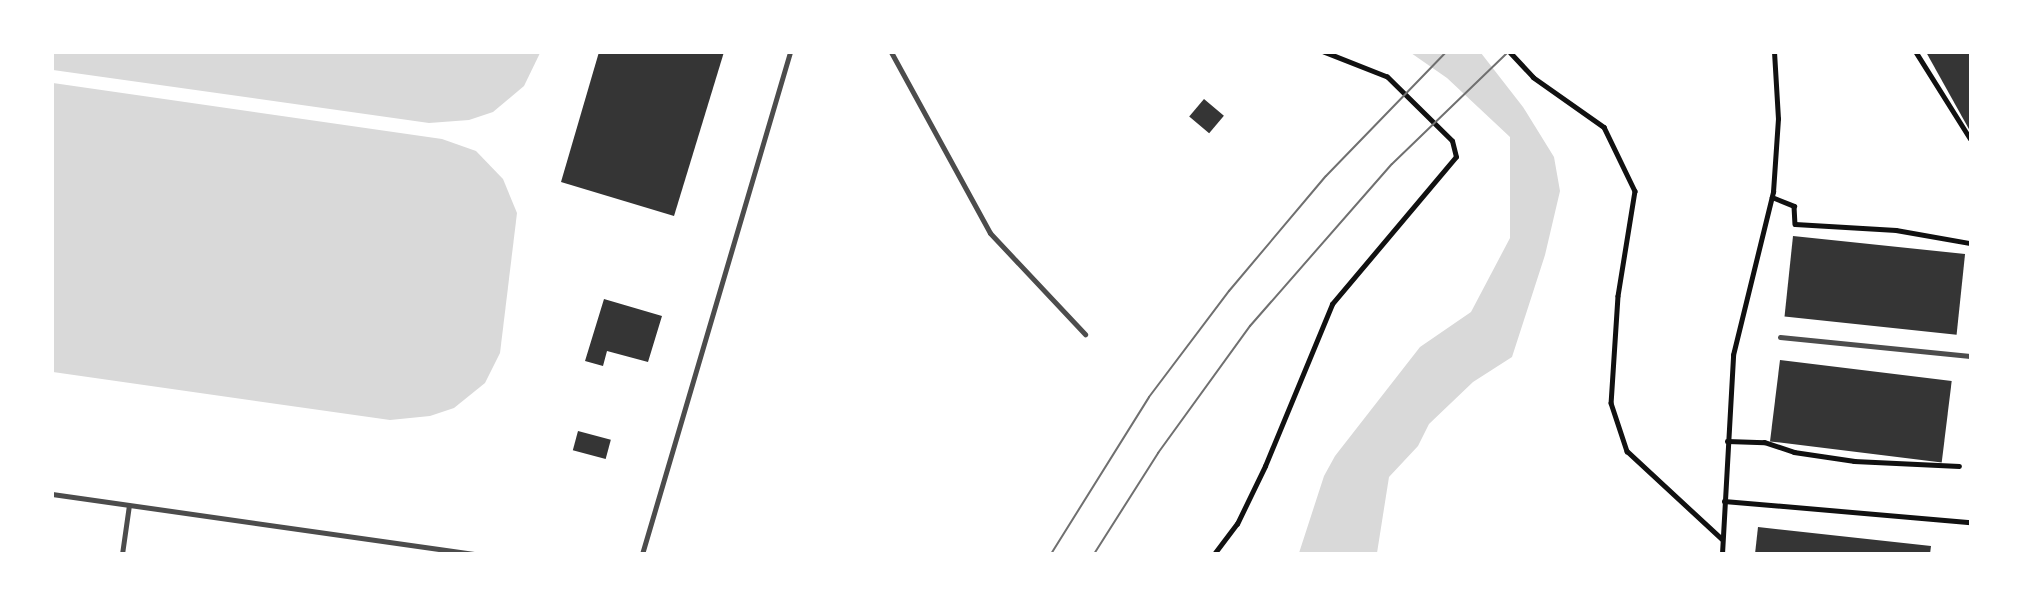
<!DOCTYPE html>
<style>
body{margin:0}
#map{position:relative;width:2023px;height:606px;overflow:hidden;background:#fff;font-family:Manrope,sans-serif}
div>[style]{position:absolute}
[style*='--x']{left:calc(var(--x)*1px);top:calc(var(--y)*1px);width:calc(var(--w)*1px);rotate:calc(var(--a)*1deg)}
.water>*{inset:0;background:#d9d9d9}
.building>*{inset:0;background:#353535;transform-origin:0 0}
.path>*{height:4.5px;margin:-2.25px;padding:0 2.25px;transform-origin:2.25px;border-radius:2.25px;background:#111}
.service>*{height:5px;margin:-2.5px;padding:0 2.5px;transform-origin:2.5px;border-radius:2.5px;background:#4c4c4c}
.tram>*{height:2px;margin:-1px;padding:0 1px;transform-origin:1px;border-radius:1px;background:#707070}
span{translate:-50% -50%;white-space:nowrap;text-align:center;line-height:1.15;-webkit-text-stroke:5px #fff;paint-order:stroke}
.frame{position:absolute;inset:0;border:54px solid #fff;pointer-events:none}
</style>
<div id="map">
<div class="water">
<div style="clip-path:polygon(53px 52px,540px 52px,540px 53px,524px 86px,493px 112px,469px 120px,429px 123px,53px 70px)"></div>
<div style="clip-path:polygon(1411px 53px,1481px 53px,1523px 107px,1554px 157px,1560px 191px,1545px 255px,1512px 357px,1473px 382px,1429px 424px,1418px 446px,1389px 477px,1377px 553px,1299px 553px,1324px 476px,1335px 456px,1420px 347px,1471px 312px,1510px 238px,1510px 137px,1447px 78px)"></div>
<div style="clip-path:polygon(53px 83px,442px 139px,476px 151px,503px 179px,517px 213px,500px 353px,485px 383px,454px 408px,430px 416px,390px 420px,53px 372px)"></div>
</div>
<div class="building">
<div style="clip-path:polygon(599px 52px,724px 52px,674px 216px,561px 182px)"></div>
<div style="clip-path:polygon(1926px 52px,1970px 52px,1970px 131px)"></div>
<div style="left:1204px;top:99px;width:26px;height:23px;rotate:40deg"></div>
<div style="left:1793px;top:236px;width:173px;height:81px;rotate:6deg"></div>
<div style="clip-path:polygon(604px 299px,662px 316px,648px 362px,607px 351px,603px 366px,585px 361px)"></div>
<div style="left:1780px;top:360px;width:173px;height:82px;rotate:7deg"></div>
<div style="left:578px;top:431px;width:34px;height:20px;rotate:15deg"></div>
<div style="clip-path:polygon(1758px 527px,1931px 546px,1930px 554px,1755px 554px)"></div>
</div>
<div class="path">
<div style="--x:1510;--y:52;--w:34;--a:47"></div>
<div style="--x:1533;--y:77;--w:87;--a:35.2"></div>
<div style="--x:1604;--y:127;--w:71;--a:64.2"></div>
<div style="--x:1635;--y:191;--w:106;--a:99.2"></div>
<div style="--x:1618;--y:296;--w:107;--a:93.7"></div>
<div style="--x:1611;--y:403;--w:51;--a:71.6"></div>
<div style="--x:1627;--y:451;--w:129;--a:42.8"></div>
<div style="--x:1916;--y:52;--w:102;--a:57.9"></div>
<div style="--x:1772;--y:197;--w:24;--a:22"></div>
<div style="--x:1794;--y:206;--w:18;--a:87"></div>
<div style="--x:1795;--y:224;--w:101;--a:3.4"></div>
<div style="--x:1896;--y:230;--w:75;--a:10"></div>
<div style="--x:1727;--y:441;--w:37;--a:2"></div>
<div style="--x:1764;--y:442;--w:32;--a:18"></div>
<div style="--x:1794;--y:452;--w:61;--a:8.5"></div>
<div style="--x:1854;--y:461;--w:105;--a:2.7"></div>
<div style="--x:1724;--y:501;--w:247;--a:4.9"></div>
<div style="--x:1214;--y:554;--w:38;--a:-53"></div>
<div style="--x:1237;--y:524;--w:64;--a:-64.2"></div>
<div style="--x:1265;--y:466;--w:175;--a:-67.5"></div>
<div style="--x:1332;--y:304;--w:192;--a:-49.9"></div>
<div style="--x:1456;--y:157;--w:16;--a:-104"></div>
<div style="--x:1452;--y:141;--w:91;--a:-135.4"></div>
<div style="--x:1387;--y:77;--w:68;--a:-158.4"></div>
<div style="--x:1722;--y:554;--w:199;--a:-86.8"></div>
<div style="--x:1733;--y:355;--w:168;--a:-76.2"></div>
<div style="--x:1773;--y:192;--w:73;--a:-86.1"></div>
<div style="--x:1778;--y:119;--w:67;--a:-93.4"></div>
</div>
<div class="service">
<div style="--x:891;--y:52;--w:206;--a:61.3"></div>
<div style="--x:990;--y:233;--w:139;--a:46.8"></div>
<div style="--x:1780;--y:337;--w:191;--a:5.7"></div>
<div style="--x:52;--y:494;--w:428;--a:8.1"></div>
<div style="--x:122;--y:554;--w:49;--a:-81.9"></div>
<div style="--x:642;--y:554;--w:523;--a:-73.57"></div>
</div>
<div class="tram">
<div style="--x:1051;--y:554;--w:185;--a:-58"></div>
<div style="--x:1149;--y:397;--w:133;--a:-53"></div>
<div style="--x:1229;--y:291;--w:150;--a:-49.9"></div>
<div style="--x:1326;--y:176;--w:173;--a:-45.9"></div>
<div style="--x:1094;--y:554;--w:120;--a:-57.6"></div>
<div style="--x:1158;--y:453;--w:157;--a:-54.1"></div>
<div style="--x:1250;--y:326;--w:215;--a:-48.8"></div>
<div style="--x:1392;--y:164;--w:161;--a:-44"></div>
</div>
<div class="frame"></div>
</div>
